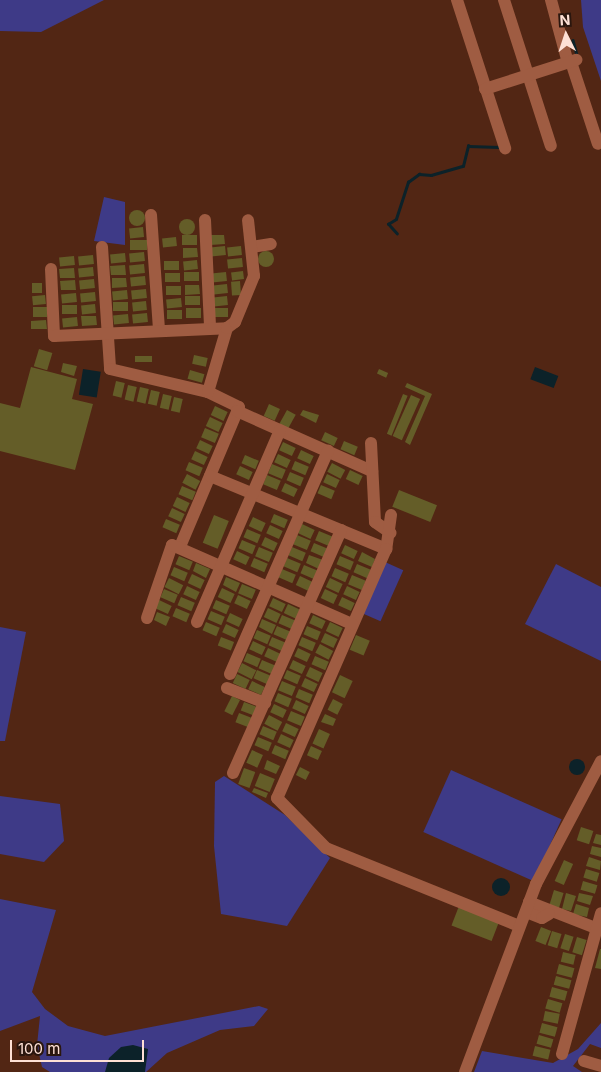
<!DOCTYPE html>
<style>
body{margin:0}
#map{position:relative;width:601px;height:1072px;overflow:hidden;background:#522614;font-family:Inter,sans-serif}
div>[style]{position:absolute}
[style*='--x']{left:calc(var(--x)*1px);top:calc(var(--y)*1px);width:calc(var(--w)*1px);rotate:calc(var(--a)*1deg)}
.green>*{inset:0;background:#3e3a87;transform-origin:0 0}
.water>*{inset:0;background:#0c2229;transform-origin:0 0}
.round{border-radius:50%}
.stream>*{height:2.5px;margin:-1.25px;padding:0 1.25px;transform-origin:1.25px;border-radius:1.25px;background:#0c2229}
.building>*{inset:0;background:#645d28;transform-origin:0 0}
.minor>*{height:12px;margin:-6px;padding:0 6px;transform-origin:6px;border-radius:6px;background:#9f5c42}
span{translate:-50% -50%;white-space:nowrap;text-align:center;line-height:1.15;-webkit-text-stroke:4px #2a160e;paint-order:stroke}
.north{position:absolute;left:541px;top:10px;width:50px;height:50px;-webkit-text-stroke:4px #2a160e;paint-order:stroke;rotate:356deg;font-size:14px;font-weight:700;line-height:20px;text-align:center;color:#fee0d5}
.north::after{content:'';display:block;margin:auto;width:18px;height:22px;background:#fee0d5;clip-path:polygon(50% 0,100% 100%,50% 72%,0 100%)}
.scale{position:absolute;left:10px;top:1040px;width:134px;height:22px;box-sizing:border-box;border:2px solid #fee0d5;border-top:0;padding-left:6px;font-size:15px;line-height:18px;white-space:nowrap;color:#fee0d5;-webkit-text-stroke:4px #2a160e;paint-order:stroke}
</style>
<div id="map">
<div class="green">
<div style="clip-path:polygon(0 0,104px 0,41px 32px,0 31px)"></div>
<div style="clip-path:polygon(581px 0,601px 0,601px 81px,583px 27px)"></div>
<div style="clip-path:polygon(104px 197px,125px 202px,125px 245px,94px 241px)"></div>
<div style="left:385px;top:562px;width:20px;height:56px;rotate:24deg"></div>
<div style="clip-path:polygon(556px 564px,601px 587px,601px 661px,525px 624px)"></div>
<div style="clip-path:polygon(0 627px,26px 632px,5px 741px,0 741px)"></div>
<div style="left:451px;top:770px;width:121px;height:68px;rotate:24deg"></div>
<div style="clip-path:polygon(224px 776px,285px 815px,330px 858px,287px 926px,221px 914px,214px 846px,215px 782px)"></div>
<div style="clip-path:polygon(0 796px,60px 804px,64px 841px,44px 862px,0 854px)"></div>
<div style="clip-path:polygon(0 899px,56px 910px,32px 992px,45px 1009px,68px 1026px,105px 1036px,259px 1006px,268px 1009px,254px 1026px,220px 1030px,167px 1053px,146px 1072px,50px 1072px,42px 1067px,37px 1045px,40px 1016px,0 1031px)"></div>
<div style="clip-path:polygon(601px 1023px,601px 1048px,590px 1044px,573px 1066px,582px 1072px,474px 1072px,482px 1051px,553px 1063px,578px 1049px)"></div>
</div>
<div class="water">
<div style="left:535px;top:367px;width:25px;height:13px;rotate:21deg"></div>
<div style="left:83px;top:369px;width:18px;height:26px;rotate:9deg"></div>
<div class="round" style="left:569px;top:759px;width:16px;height:16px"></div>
<div class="round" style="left:492px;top:878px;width:18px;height:18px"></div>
<div style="clip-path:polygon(133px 1045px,148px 1049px,145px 1072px,105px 1072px,109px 1058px,121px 1047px)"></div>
</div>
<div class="stream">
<div style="--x:573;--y:40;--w:16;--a:75"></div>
<div style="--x:397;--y:234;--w:13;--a:-132"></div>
<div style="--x:388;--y:224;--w:9;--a:-32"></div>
<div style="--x:396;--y:219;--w:39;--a:-72"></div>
<div style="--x:408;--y:182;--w:14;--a:-36"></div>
<div style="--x:419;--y:174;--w:12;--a:5"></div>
<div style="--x:431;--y:175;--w:33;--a:-16"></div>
<div style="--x:463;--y:166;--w:21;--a:-76"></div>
<div style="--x:468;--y:146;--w:31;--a:2"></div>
</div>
<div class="building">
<div class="round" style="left:129px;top:210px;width:16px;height:16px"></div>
<div class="round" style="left:179px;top:219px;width:16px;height:16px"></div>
<div style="left:143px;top:227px;width:10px;height:14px;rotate:84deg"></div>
<div style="left:197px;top:235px;width:10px;height:15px;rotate:90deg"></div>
<div style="clip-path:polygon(209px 235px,224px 235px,225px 244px,210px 245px)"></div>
<div style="left:176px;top:237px;width:9px;height:14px;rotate:84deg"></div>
<div style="left:147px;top:240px;width:10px;height:17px;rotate:90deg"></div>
<div style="left:225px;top:246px;width:9px;height:15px;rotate:84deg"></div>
<div style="left:241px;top:246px;width:9px;height:14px;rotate:84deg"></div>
<div style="clip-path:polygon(183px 248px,197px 248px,198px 257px,183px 258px)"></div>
<div class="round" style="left:258px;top:251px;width:16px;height:16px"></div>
<div style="left:144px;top:252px;width:9px;height:15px;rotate:84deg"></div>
<div style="left:125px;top:253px;width:9px;height:15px;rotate:84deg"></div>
<div style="left:93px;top:255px;width:9px;height:15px;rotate:84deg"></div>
<div style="left:74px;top:256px;width:9px;height:15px;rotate:84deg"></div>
<div style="left:242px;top:258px;width:9px;height:15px;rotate:84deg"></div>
<div style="left:197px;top:260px;width:9px;height:14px;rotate:84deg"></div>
<div style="left:179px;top:261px;width:9px;height:15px;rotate:90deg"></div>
<div style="left:144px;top:264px;width:9px;height:15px;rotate:84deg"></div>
<div style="clip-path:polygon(125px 265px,126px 275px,111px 275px,110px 266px)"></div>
<div style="left:93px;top:267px;width:9px;height:15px;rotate:84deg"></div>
<div style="clip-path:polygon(74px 268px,75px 278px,60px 278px,59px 269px)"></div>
<div style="left:243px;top:271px;width:8px;height:12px;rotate:83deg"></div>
<div style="left:199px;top:272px;width:9px;height:15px;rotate:90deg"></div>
<div style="left:226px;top:272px;width:9px;height:15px;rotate:84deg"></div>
<div style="left:180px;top:273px;width:9px;height:15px;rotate:90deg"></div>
<div style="left:145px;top:276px;width:9px;height:15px;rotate:84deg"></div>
<div style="clip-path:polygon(112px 278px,126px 278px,127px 287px,112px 288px)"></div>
<div style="left:94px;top:279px;width:9px;height:15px;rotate:84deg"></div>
<div style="clip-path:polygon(75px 280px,76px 290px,61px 290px,60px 281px)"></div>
<div style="left:240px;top:281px;width:14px;height:9px;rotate:86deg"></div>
<div style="left:32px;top:283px;width:10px;height:10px"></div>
<div style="left:227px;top:284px;width:9px;height:14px;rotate:84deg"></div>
<div style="clip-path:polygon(185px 285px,199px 285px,200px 294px,185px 295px)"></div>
<div style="left:181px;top:286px;width:9px;height:15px;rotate:90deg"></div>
<div style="left:146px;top:289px;width:9px;height:15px;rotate:84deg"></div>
<div style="left:127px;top:290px;width:9px;height:15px;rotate:84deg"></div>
<div style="left:95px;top:292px;width:9px;height:15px;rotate:84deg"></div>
<div style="left:76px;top:293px;width:9px;height:15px;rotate:84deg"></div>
<div style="left:45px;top:295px;width:9px;height:13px;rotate:84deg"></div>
<div style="left:200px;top:296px;width:9px;height:15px;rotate:90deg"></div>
<div style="left:227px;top:296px;width:9px;height:14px;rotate:84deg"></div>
<div style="left:181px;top:298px;width:9px;height:15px;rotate:84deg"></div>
<div style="left:146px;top:301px;width:9px;height:14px;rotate:84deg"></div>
<div style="left:128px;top:302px;width:9px;height:15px;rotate:90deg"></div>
<div style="left:95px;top:304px;width:9px;height:14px;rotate:84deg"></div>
<div style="left:77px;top:305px;width:9px;height:15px;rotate:90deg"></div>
<div style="left:47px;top:307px;width:10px;height:14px;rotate:90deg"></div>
<div style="left:201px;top:308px;width:10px;height:15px;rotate:90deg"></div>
<div style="left:228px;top:308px;width:9px;height:15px;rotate:90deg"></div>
<div style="left:182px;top:310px;width:9px;height:15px;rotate:90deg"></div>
<div style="left:147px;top:313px;width:9px;height:15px;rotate:84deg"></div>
<div style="left:128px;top:314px;width:9px;height:15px;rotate:84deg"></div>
<div style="clip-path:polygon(81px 316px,96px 316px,97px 325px,82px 326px)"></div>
<div style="left:77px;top:317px;width:9px;height:15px;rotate:84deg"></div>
<div style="clip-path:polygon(46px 320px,47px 329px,31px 329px,31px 321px)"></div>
<div style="left:39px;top:349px;width:14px;height:18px;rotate:17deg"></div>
<div style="left:194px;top:355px;width:14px;height:9px;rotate:12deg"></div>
<div style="left:152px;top:356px;width:6px;height:17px;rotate:90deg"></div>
<div style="clip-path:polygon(63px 363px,77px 366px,74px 376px,61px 372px)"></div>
<div style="clip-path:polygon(31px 367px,77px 379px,72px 399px,93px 404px,75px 470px,0 451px,0 403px,20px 408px)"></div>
<div style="left:379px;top:369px;width:10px;height:5px;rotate:24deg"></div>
<div style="left:190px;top:370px;width:15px;height:9px;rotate:16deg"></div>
<div style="left:116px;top:381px;width:9px;height:15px;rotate:13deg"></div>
<div style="clip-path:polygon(407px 383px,432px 394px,410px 445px,405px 442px,425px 396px,405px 387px)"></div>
<div style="left:128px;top:385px;width:9px;height:15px;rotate:13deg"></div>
<div style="left:140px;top:387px;width:9px;height:15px;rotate:13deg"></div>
<div style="left:151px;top:390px;width:9px;height:14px;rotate:13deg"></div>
<div style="left:163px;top:394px;width:9px;height:14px;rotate:13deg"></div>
<div style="left:403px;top:394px;width:5px;height:43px;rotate:22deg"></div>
<div style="left:411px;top:395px;width:10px;height:45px;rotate:24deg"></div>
<div style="left:174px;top:397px;width:9px;height:14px;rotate:13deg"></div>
<div style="left:269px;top:404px;width:12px;height:13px;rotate:24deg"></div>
<div style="left:215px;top:406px;width:14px;height:10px;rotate:25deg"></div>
<div style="left:287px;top:410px;width:10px;height:16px;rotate:29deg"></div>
<div style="clip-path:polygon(303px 410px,319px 415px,316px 423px,300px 415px)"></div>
<div style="left:210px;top:417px;width:14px;height:10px;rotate:25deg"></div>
<div style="left:205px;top:428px;width:15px;height:10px;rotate:23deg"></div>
<div style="left:325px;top:432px;width:14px;height:9px;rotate:25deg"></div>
<div style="left:200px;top:440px;width:14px;height:9px;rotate:25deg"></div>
<div style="left:344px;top:441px;width:15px;height:9px;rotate:23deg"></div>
<div style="left:283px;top:442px;width:14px;height:9px;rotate:25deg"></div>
<div style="left:301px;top:450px;width:14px;height:9px;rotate:25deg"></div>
<div style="left:195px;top:451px;width:14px;height:9px;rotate:25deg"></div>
<div style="left:278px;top:454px;width:14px;height:9px;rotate:25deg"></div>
<div style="left:245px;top:455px;width:15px;height:9px;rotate:23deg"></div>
<div style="left:295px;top:461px;width:15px;height:9px;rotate:23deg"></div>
<div style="left:189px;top:462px;width:15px;height:9px;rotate:23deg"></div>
<div style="left:332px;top:463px;width:15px;height:10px;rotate:28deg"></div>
<div style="left:272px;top:464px;width:15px;height:10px;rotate:23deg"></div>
<div style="left:240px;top:466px;width:14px;height:9px;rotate:25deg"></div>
<div style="left:350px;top:470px;width:14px;height:10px;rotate:25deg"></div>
<div style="left:290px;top:472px;width:15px;height:9px;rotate:23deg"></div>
<div style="left:187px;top:474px;width:15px;height:10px;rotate:28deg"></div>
<div style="left:327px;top:474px;width:14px;height:9px;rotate:25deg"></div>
<div style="left:267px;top:475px;width:15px;height:10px;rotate:23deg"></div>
<div style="left:285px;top:483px;width:14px;height:9px;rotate:25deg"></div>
<div style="left:321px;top:485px;width:15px;height:9px;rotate:23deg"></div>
<div style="left:182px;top:486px;width:15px;height:9px;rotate:23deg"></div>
<div style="left:399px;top:490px;width:41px;height:18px;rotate:22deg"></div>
<div style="left:177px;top:497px;width:14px;height:10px;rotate:25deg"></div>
<div style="left:172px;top:508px;width:14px;height:9px;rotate:25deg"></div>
<div style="left:274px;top:514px;width:15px;height:9px;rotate:23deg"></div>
<div style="left:214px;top:515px;width:16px;height:30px;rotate:22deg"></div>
<div style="left:253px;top:517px;width:14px;height:10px;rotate:25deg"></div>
<div style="left:166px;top:519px;width:15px;height:9px;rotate:23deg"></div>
<div style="left:302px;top:524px;width:14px;height:10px;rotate:25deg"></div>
<div style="left:270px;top:525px;width:14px;height:9px;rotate:25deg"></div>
<div style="left:247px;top:529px;width:15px;height:9px;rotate:23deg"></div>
<div style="left:319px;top:531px;width:15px;height:10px;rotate:23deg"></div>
<div style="left:297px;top:535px;width:15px;height:10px;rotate:23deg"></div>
<div style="left:265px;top:537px;width:14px;height:9px;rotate:25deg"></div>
<div style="left:242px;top:540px;width:15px;height:9px;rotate:23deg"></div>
<div style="left:314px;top:543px;width:15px;height:9px;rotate:23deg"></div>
<div style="left:345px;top:545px;width:14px;height:9px;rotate:25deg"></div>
<div style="left:259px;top:547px;width:15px;height:10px;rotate:23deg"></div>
<div style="left:292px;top:547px;width:15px;height:9px;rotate:23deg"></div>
<div style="left:237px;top:551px;width:14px;height:9px;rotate:25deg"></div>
<div style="clip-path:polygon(362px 552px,375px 559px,372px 567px,358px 561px)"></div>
<div style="clip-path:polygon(309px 555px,323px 560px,319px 569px,306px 563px)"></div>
<div style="left:179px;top:556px;width:15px;height:9px;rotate:23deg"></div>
<div style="left:340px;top:556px;width:15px;height:9px;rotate:23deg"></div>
<div style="left:254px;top:558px;width:15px;height:9px;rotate:23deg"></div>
<div style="left:287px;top:558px;width:15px;height:9px;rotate:23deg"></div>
<div style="clip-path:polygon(196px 563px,210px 569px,206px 578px,193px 571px)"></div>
<div style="left:357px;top:564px;width:15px;height:9px;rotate:23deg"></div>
<div style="left:304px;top:565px;width:15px;height:9px;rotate:23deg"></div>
<div style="left:174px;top:567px;width:15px;height:9px;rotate:23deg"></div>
<div style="left:335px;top:568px;width:15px;height:9px;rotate:23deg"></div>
<div style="left:282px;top:569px;width:15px;height:9px;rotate:23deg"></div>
<div style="left:192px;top:574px;width:14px;height:10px;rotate:25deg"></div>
<div style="left:352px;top:575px;width:15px;height:10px;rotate:23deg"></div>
<div style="left:300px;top:576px;width:14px;height:10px;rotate:25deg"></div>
<div style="clip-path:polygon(226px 577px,240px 583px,236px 592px,223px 585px)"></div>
<div style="left:169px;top:578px;width:16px;height:10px;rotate:27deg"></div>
<div style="left:330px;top:578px;width:14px;height:10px;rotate:25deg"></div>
<div style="left:242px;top:584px;width:15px;height:10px;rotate:23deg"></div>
<div style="left:187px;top:586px;width:14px;height:9px;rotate:25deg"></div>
<div style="left:347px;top:586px;width:14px;height:9px;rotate:25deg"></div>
<div style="left:222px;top:588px;width:14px;height:10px;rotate:25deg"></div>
<div style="left:164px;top:589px;width:15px;height:9px;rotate:23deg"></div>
<div style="left:325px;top:589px;width:14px;height:10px;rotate:25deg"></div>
<div style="left:238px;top:595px;width:14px;height:9px;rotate:25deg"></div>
<div style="left:181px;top:597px;width:15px;height:9px;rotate:23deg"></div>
<div style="left:342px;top:597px;width:14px;height:9px;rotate:25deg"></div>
<div style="left:273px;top:598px;width:14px;height:9px;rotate:25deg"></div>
<div style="left:159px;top:600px;width:14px;height:9px;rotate:25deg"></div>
<div style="left:216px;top:600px;width:15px;height:9px;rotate:23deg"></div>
<div style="left:288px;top:604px;width:14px;height:10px;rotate:25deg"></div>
<div style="left:176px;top:608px;width:15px;height:9px;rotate:23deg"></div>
<div style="left:268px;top:608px;width:14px;height:10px;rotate:25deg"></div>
<div style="left:211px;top:611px;width:15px;height:9px;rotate:23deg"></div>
<div style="clip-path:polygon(157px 612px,170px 617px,166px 626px,154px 620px)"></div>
<div style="left:230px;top:613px;width:14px;height:9px;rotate:25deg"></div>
<div style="left:282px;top:615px;width:15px;height:9px;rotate:23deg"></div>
<div style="left:313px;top:615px;width:14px;height:9px;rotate:25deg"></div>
<div style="clip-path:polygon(262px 619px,276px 625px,272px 634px,259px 627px)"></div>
<div style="left:206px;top:622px;width:15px;height:9px;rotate:23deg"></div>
<div style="left:330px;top:622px;width:14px;height:10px;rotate:25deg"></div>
<div style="left:226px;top:624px;width:14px;height:9px;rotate:25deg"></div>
<div style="left:277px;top:626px;width:15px;height:9px;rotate:23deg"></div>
<div style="left:307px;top:626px;width:15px;height:9px;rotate:23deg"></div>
<div style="left:257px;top:630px;width:15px;height:9px;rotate:23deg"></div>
<div style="left:325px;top:633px;width:14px;height:10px;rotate:25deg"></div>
<div style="left:356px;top:635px;width:15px;height:16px;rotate:23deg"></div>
<div style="left:221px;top:637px;width:14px;height:9px;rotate:21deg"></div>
<div style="left:272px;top:637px;width:15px;height:9px;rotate:23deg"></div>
<div style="left:302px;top:637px;width:15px;height:9px;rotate:23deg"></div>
<div style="left:253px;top:641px;width:14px;height:9px;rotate:25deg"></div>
<div style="left:320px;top:644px;width:15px;height:10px;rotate:28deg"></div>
<div style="left:268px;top:648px;width:14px;height:9px;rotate:25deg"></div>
<div style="left:298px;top:648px;width:14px;height:9px;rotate:25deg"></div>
<div style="left:247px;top:653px;width:15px;height:9px;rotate:23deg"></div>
<div style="left:315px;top:656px;width:15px;height:9px;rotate:23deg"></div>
<div style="left:262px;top:660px;width:15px;height:9px;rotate:23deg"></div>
<div style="left:293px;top:660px;width:14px;height:9px;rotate:25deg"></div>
<div style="left:242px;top:663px;width:16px;height:10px;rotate:27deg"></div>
<div style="left:310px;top:667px;width:14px;height:10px;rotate:25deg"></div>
<div style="left:257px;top:670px;width:15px;height:9px;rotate:23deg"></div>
<div style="left:287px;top:670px;width:15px;height:9px;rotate:23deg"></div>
<div style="left:237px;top:674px;width:14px;height:10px;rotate:25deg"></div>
<div style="left:340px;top:675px;width:14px;height:19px;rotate:25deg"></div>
<div style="left:305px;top:678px;width:14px;height:9px;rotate:25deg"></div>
<div style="left:252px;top:681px;width:14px;height:9px;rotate:25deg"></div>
<div style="left:282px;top:681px;width:15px;height:10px;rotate:23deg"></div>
<div style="left:299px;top:689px;width:15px;height:9px;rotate:23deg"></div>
<div style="left:278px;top:693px;width:15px;height:9px;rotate:23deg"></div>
<div style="left:232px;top:696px;width:9px;height:17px;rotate:27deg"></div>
<div style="left:333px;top:699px;width:11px;height:12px;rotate:27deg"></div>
<div style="left:296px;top:700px;width:14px;height:9px;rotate:25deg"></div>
<div style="left:244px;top:702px;width:14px;height:9px;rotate:21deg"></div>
<div style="left:274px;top:704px;width:14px;height:9px;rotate:25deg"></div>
<div style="left:291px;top:711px;width:15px;height:10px;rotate:23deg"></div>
<div style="left:239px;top:713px;width:14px;height:10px;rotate:21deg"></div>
<div style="clip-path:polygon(325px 714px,336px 719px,333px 726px,321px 722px)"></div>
<div style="left:269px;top:715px;width:15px;height:10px;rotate:28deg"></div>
<div style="left:286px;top:723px;width:14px;height:9px;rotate:25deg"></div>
<div style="left:263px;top:726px;width:15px;height:9px;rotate:23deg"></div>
<div style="left:319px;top:729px;width:12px;height:16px;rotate:24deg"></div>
<div style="left:281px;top:734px;width:14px;height:9px;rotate:25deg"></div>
<div style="left:258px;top:737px;width:15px;height:9px;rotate:23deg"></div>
<div style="left:275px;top:745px;width:15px;height:9px;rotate:23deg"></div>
<div style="left:311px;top:746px;width:12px;height:10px;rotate:24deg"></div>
<div style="left:252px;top:750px;width:12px;height:14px;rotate:24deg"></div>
<div style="clip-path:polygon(267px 760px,280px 766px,276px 774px,264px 769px)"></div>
<div style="left:300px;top:767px;width:11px;height:9px;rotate:27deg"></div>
<div style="left:244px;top:768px;width:12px;height:17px;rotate:20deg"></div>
<div style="left:260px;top:773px;width:16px;height:14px;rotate:22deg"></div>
<div style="clip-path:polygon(254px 788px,268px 793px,266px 798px,252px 792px)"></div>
<div style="left:581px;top:827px;width:13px;height:14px;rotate:18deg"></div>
<div style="clip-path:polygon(596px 834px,601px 835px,601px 845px,593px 843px)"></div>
<div style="clip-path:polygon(592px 846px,601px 848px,601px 857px,590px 854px)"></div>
<div style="clip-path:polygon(589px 857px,601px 861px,600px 870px,586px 866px)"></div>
<div style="left:564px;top:860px;width:10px;height:23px;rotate:24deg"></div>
<div style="left:586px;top:869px;width:14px;height:9px;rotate:17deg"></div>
<div style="left:583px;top:881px;width:15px;height:9px;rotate:16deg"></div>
<div style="left:554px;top:890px;width:10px;height:16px;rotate:17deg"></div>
<div style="clip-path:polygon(566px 893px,576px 896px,571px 911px,562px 909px)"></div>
<div style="clip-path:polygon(579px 893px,593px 896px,590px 905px,577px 901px)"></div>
<div style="clip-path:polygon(576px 904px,589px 908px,587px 917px,573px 914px)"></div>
<div style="left:459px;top:906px;width:43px;height:21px;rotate:21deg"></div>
<div style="left:541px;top:927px;width:11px;height:15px;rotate:22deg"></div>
<div style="left:552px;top:931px;width:10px;height:15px;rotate:17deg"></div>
<div style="left:565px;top:934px;width:9px;height:15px;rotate:18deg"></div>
<div style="left:577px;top:937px;width:10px;height:16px;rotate:17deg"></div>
<div style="clip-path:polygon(600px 949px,601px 949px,601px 969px,595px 968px)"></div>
<div style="left:563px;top:952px;width:13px;height:10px;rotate:13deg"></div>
<div style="left:559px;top:964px;width:16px;height:10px;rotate:15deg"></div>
<div style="left:556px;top:976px;width:16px;height:9px;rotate:15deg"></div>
<div style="left:552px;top:987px;width:16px;height:10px;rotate:15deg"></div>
<div style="left:548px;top:999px;width:15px;height:10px;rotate:16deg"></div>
<div style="left:545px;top:1011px;width:15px;height:10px;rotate:11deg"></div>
<div style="left:542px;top:1023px;width:16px;height:10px;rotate:15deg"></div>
<div style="left:539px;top:1035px;width:15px;height:9px;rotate:16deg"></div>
<div style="left:535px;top:1046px;width:16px;height:10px;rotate:14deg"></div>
</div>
<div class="minor">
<div style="--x:457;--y:0;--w:156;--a:72"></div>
<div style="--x:504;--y:0;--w:153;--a:72.2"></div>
<div style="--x:551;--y:0;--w:65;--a:74.9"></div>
<div style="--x:571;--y:62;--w:86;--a:71.8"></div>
<div style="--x:485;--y:89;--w:96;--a:-17.7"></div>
<div style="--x:151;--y:215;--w:114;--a:86"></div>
<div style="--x:205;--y:220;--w:107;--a:87.3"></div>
<div style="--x:102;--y:247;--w:122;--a:86.2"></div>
<div style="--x:110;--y:369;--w:101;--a:13.2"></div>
<div style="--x:208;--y:392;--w:34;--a:26"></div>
<div style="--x:239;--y:407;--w:152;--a:112.9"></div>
<div style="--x:252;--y:247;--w:19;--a:-9"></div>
<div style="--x:51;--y:269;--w:67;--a:87.4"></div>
<div style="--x:54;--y:336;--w:173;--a:-2.6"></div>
<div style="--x:208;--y:392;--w:67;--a:-73.5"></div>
<div style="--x:227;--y:328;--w:10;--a:-37"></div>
<div style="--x:235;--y:322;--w:50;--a:-67.6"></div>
<div style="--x:254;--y:276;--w:56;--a:-96.1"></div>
<div style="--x:237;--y:411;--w:148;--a:24"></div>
<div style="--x:371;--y:443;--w:79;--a:87.1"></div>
<div style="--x:375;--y:522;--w:19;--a:35"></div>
<div style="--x:210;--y:476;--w:191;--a:22.5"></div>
<div style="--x:391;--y:515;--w:34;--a:98"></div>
<div style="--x:386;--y:549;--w:272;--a:113.6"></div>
<div style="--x:277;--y:798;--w:70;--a:45.6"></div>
<div style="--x:326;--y:848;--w:208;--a:22"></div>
<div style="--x:147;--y:618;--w:77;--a:-71.1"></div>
<div style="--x:172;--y:545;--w:197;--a:23.7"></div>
<div style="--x:197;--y:622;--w:209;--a:-66.6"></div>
<div style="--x:230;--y:674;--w:244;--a:-66.3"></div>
<div style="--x:227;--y:688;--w:41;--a:21.5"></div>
<div style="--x:233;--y:773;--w:266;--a:-66"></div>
<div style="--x:529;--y:902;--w:77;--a:21.3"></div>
<div style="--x:526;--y:912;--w:17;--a:21"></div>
<div style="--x:542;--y:918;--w:8;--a:-30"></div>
<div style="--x:562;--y:1054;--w:146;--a:-74.5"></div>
<div style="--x:584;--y:1061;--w:18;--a:16"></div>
<div style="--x:465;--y:1072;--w:201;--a:-69.3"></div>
<div style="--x:536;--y:884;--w:139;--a:-62.1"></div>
</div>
<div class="north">N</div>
<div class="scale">100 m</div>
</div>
